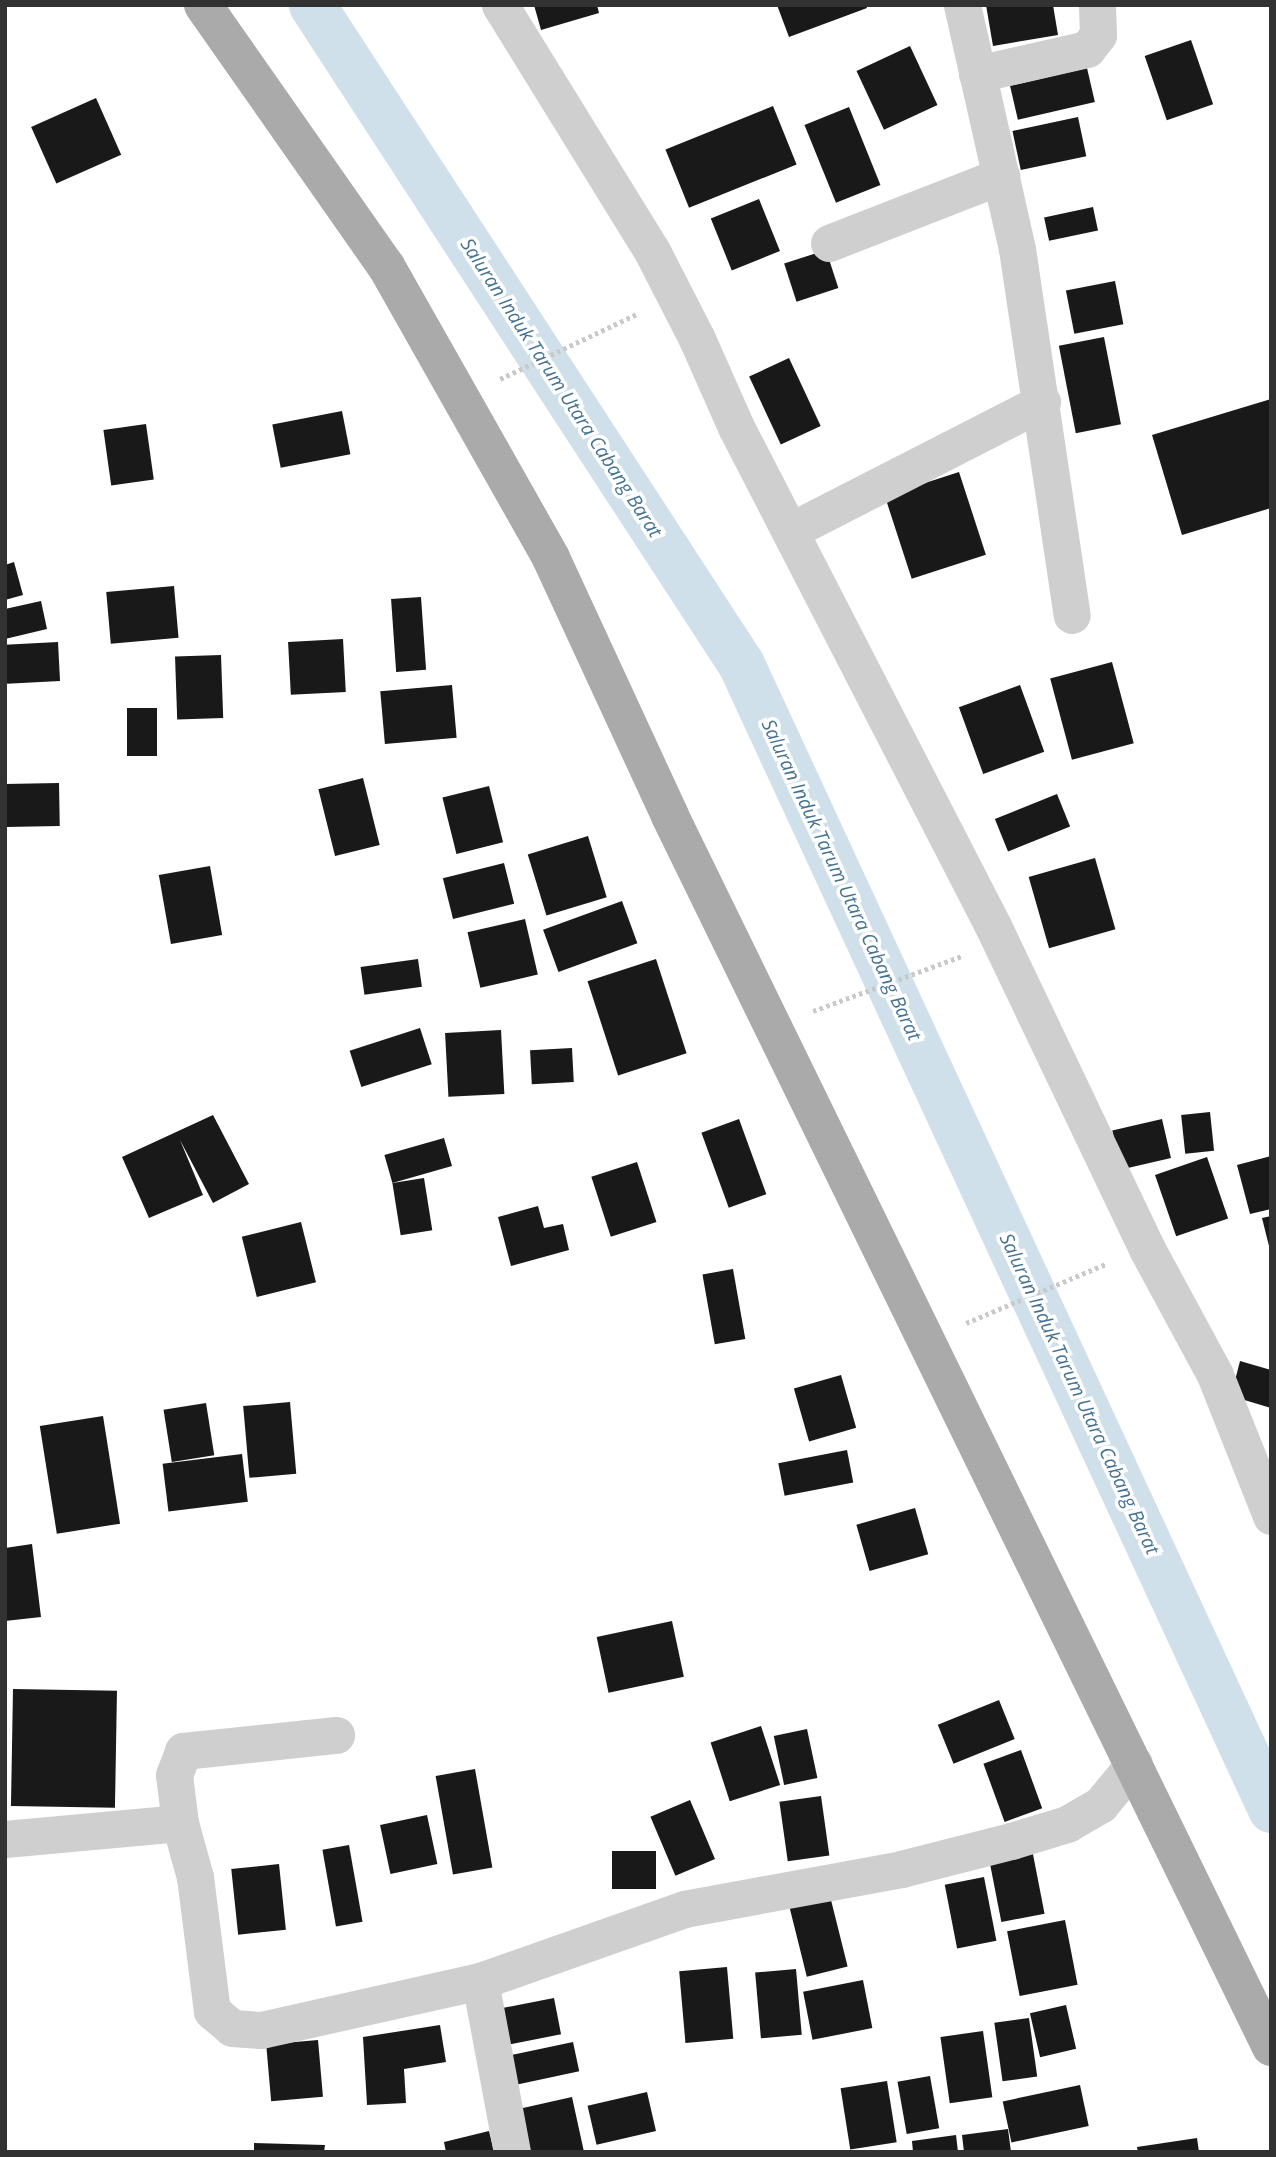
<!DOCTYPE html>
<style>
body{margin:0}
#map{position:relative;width:1276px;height:2157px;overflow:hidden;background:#fff;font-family:"Open Sans",sans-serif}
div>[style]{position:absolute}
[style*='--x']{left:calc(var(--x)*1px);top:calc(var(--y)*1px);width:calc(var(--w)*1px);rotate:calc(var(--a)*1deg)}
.canal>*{height:47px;margin:-23.5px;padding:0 23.5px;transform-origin:23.5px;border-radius:23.5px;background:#d0e0eb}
.building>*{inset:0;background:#191919;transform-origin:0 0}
.path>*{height:4.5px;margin-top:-2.25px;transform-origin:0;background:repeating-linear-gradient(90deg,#c9c9c9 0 3.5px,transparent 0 7px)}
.street>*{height:37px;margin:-18.5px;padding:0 18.5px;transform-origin:18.5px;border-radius:18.5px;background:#cfcfcf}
.primary>*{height:38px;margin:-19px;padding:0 19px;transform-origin:19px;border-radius:19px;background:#aaa}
span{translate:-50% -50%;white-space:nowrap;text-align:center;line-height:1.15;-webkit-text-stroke:7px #fff;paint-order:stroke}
.water-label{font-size:19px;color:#447190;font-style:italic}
.frame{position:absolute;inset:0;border:7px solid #323232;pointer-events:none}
</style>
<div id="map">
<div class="canal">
<div style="--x:312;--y:5;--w:786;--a:56.94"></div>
<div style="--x:741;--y:664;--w:1262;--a:65.16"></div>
</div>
<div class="building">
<div style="clip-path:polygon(534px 5px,597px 5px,599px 13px,541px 30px)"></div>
<div style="clip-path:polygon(777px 5px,866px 5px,867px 8px,789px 37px)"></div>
<div style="clip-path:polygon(986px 5px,1053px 5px,1058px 35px,993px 46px)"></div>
<div style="left:1191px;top:40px;width:68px;height:49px;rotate:71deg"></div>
<div style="left:910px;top:46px;width:65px;height:59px;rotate:65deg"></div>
<div style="left:1087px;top:68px;width:35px;height:79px;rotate:77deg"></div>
<div style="left:96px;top:98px;width:62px;height:71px;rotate:66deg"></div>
<div style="left:773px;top:106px;width:63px;height:116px;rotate:68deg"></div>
<div style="left:849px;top:107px;width:84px;height:48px;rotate:68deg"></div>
<div style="left:1078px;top:117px;width:40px;height:67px;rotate:78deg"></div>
<div style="left:759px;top:199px;width:56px;height:52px;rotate:68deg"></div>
<div style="left:1093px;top:207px;width:24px;height:50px;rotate:78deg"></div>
<div style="left:826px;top:250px;width:40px;height:44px;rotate:72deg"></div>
<div style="left:1115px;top:281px;width:44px;height:50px;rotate:79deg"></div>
<div style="left:1104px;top:337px;width:89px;height:46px;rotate:79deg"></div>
<div style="left:789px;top:358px;width:75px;height:44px;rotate:65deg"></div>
<div style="clip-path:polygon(1271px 399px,1271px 508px,1182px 535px,1152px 435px)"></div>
<div style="left:342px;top:411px;width:44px;height:71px;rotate:79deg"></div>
<div style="left:146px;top:424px;width:56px;height:43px;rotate:82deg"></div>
<div style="left:959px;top:472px;width:87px;height:78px;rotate:72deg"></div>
<div style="clip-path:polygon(14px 562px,23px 595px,5px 600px,5px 565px)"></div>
<div style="left:174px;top:586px;width:52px;height:68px;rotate:85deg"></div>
<div style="left:421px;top:597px;width:73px;height:30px;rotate:86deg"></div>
<div style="clip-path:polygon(41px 601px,47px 629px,5px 639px,5px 609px)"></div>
<div style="left:343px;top:639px;width:53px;height:55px;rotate:87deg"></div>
<div style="left:58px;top:642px;width:39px;height:53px;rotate:87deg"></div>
<div style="left:221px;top:655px;width:63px;height:46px;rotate:88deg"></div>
<div style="left:1112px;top:662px;width:84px;height:64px;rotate:75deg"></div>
<div style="left:452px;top:685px;width:53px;height:72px;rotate:85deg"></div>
<div style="left:1020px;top:685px;width:71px;height:65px;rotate:70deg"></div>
<div style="left:127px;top:708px;width:30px;height:48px"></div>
<div style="left:363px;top:778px;width:69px;height:46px;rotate:76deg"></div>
<div style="left:59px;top:783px;width:43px;height:54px;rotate:89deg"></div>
<div style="left:489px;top:786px;width:58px;height:48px;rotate:76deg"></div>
<div style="left:1057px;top:794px;width:35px;height:67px;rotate:68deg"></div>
<div style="left:588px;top:836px;width:64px;height:63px;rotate:73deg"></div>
<div style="left:1095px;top:858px;width:74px;height:69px;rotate:74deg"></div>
<div style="left:504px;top:863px;width:42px;height:63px;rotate:76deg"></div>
<div style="left:210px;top:866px;width:70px;height:52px;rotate:80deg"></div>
<div style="left:622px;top:901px;width:45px;height:84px;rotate:70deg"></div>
<div style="left:525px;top:919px;width:57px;height:59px;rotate:77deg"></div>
<div style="left:418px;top:959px;width:28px;height:58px;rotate:82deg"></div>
<div style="left:656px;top:959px;width:99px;height:72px;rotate:72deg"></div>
<div style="left:420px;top:1028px;width:38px;height:74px;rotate:72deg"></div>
<div style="left:501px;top:1030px;width:64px;height:56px;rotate:87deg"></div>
<div style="left:572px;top:1048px;width:34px;height:42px;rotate:87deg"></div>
<div style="left:1210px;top:1112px;width:39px;height:29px;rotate:84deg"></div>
<div style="clip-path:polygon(213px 1115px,249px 1184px,213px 1203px,180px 1140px,203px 1195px,149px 1218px,122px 1157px)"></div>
<div style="left:739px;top:1119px;width:80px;height:40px;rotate:70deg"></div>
<div style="left:1162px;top:1119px;width:40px;height:51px;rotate:77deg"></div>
<div style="left:444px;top:1138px;width:29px;height:62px;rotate:74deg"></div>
<div style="clip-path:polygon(1271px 1156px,1271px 1209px,1250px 1214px,1237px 1165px)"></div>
<div style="left:1207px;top:1157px;width:65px;height:55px;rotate:71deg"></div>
<div style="left:637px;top:1162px;width:63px;height:48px;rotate:72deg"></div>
<div style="left:424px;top:1178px;width:53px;height:32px;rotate:81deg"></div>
<div style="clip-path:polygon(538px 1206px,544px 1228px,563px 1224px,569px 1250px,511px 1266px,498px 1217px)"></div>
<div style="clip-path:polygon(1271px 1216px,1271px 1250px,1270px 1250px,1262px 1218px)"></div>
<div style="left:301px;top:1222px;width:62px;height:61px;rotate:76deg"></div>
<div style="left:733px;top:1269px;width:71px;height:31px;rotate:80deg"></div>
<div style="clip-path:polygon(1240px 1361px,1271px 1370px,1271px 1408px,1231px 1396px)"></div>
<div style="left:841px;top:1375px;width:55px;height:49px;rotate:74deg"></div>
<div style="left:290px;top:1402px;width:72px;height:47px;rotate:85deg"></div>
<div style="left:206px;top:1403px;width:53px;height:43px;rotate:81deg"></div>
<div style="left:103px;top:1416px;width:109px;height:64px;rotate:81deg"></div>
<div style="left:847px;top:1450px;width:33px;height:70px;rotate:79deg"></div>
<div style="left:242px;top:1454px;width:48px;height:80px;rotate:83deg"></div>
<div style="left:915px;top:1508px;width:48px;height:61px;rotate:74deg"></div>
<div style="clip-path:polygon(32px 1544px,41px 1617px,5px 1621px,5px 1548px)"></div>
<div style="left:672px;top:1621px;width:57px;height:77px;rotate:78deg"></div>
<div style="left:13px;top:1689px;width:104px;height:117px;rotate:1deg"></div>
<div style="left:999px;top:1700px;width:42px;height:66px;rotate:68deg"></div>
<div style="left:761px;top:1726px;width:62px;height:53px;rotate:72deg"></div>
<div style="left:807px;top:1729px;width:50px;height:34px;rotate:78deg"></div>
<div style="left:1021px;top:1750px;width:62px;height:40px;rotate:70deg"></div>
<div style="left:475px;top:1769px;width:100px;height:40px;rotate:80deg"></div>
<div style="left:821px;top:1796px;width:60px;height:42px;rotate:82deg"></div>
<div style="left:690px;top:1800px;width:64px;height:43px;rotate:67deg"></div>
<div style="left:427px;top:1815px;width:50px;height:48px;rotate:78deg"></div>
<div style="left:1031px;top:1844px;width:71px;height:44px;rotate:79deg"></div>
<div style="left:349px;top:1845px;width:78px;height:27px;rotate:80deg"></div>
<div style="left:612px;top:1851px;width:44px;height:38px"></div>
<div style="left:279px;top:1864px;width:66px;height:48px;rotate:84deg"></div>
<div style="left:984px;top:1877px;width:65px;height:40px;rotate:79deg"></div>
<div style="left:828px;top:1888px;width:81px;height:42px;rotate:76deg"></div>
<div style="left:1065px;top:1920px;width:66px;height:59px;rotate:79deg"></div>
<div style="left:727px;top:1967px;width:72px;height:48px;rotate:85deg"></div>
<div style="left:796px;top:1969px;width:66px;height:41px;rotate:85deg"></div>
<div style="left:863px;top:1980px;width:49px;height:61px;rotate:79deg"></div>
<div style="left:554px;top:1998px;width:37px;height:63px;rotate:79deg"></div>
<div style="left:1066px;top:2005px;width:45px;height:37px;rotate:77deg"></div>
<div style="left:1029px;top:2018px;width:59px;height:35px;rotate:82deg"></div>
<div style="clip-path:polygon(440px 2025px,446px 2062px,404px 2069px,406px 2103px,367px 2105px,363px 2037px)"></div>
<div style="left:983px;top:2031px;width:67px;height:43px;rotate:82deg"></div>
<div style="left:318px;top:2040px;width:57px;height:52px;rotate:85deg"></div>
<div style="left:573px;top:2042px;width:30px;height:73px;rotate:78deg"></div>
<div style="left:930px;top:2076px;width:53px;height:33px;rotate:80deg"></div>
<div style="left:887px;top:2081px;width:62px;height:47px;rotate:81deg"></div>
<div style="left:1080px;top:2085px;width:42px;height:79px;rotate:78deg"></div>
<div style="left:647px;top:2092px;width:40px;height:61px;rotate:77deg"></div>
<div style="clip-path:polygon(572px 2097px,584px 2152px,523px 2152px,514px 2110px)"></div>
<div style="clip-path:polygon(1008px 2129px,1011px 2152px,964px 2152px,962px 2135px)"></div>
<div style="clip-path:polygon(489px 2131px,494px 2152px,446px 2152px,444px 2142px)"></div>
<div style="clip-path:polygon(956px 2135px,958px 2152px,913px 2152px,912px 2141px)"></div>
<div style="clip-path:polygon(1197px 2138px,1199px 2152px,1138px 2152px,1137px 2147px)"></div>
<div style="clip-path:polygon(254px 2143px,325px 2145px,324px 2152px,254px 2152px)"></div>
</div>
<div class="path">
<div style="--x:500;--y:379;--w:152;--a:-25.4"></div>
<div style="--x:813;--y:1011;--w:159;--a:-20.3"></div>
<div style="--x:966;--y:1323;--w:152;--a:-22.9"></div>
</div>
<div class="street">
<div style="--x:500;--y:5;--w:289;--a:58.3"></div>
<div style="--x:652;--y:251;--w:99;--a:62.9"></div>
<div style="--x:697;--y:339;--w:96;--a:66.1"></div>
<div style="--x:736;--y:427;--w:561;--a:62.75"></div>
<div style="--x:993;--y:926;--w:358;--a:64.5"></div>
<div style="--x:1147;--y:1249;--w:143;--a:61.6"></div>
<div style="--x:1215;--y:1375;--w:152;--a:68.3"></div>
<div style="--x:962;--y:5;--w:250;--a:77.3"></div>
<div style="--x:1017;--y:249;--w:370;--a:81.5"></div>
<div style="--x:977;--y:74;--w:113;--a:-12.8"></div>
<div style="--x:1087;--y:49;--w:18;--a:-52"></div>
<div style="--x:1098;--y:35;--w:30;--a:-92"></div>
<div style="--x:829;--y:243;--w:185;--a:-21.3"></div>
<div style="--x:792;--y:530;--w:281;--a:-27.1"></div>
<div style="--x:180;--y:1823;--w:48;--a:-97.1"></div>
<div style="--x:174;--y:1775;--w:26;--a:-69"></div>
<div style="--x:183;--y:1751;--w:154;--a:-6"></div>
<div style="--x:5;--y:1839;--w:176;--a:-5.2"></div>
<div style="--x:180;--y:1823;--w:56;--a:74.5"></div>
<div style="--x:195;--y:1877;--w:135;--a:82.8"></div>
<div style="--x:212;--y:2011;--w:26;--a:40"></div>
<div style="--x:232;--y:2028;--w:29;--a:4"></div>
<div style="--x:261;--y:2030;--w:224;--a:-12.6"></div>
<div style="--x:480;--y:1981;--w:216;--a:-19.4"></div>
<div style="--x:684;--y:1909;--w:221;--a:-10.4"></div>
<div style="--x:901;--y:1869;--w:114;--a:-14.3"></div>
<div style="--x:1011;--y:1841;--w:59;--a:-16.9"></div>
<div style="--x:1067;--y:1824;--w:39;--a:-30"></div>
<div style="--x:1101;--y:1804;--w:52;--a:-50.5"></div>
<div style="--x:480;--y:1981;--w:174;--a:79.4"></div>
</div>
<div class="primary">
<div style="--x:203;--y:5;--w:319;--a:55"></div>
<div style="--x:386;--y:266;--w:335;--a:60.5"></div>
<div style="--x:551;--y:558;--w:284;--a:65.2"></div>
<div style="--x:670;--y:816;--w:1370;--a:63.98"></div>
</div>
<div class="water-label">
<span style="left:561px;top:388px;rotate:57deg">Saluran Induk Tarum Utara Cabang Barat</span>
<span style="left:841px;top:880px;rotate:65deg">Saluran Induk Tarum Utara Cabang Barat</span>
<span style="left:1079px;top:1394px;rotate:65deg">Saluran Induk Tarum Utara Cabang Barat</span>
</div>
<div class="frame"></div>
</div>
